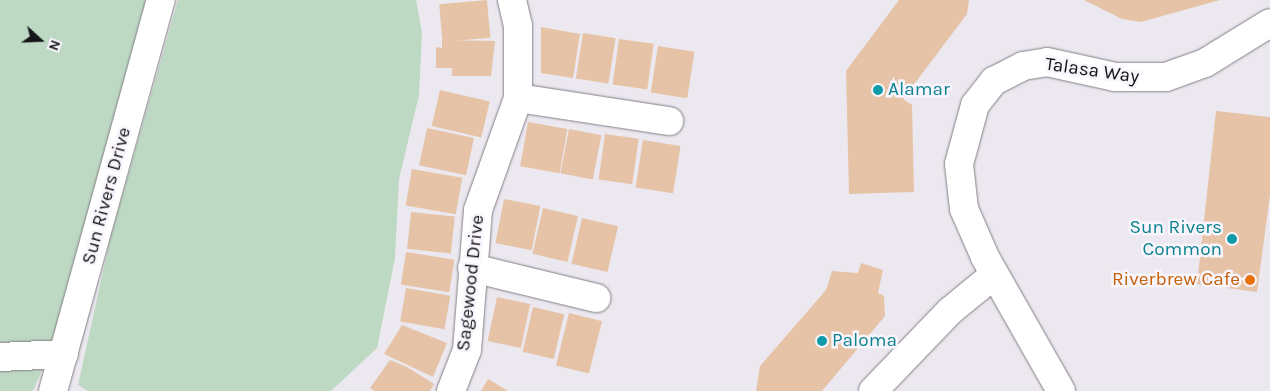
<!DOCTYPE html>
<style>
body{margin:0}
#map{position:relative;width:1270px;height:391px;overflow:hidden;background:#ece8ef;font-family:Karla,sans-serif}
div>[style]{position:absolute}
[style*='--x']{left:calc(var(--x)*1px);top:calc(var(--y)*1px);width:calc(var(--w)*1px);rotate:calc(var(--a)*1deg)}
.green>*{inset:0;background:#bdd9c3}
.building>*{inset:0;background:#e6c3a7;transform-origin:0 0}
.roads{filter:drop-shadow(0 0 1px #827e85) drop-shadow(0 0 1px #827e85)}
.minor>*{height:28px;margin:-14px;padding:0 14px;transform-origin:14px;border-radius:14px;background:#fff}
.dots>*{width:14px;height:14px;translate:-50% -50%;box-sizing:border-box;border:2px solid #f9f5fd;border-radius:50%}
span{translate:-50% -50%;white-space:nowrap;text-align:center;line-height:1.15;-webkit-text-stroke:5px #f9f5fd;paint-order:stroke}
.street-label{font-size:19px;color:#161517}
.culture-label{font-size:19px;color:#0d838f}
.left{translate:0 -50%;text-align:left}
.right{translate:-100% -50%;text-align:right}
.food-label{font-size:19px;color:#c56008}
.north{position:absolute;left:15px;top:15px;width:50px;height:50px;-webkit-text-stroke:4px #f9f5fd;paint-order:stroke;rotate:110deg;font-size:14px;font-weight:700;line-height:20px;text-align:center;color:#161517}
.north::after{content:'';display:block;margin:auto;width:18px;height:22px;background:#161517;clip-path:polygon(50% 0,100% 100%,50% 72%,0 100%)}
</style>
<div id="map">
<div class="green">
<div style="clip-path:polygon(0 0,147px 0,50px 352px,33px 391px,0 391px)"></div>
<div style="clip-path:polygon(178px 0,416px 0,422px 33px,419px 95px,399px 179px,395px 258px,377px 348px,331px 391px,88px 391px,78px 385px,111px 235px)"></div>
</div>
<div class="building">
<div style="left:487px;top:0;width:38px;height:48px;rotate:85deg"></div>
<div style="clip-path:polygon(899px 0,969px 0,967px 14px,903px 99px,912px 105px,914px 192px,849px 194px,846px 71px)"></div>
<div style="clip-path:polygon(1084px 0,1220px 0,1141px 22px,1122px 19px)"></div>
<div style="clip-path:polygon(541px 27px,580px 34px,573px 78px,541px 73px)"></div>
<div style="left:583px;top:33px;width:33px;height:46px;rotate:9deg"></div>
<div style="left:619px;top:39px;width:35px;height:46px;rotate:8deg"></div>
<div style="clip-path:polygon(442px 40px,495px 41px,491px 76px,452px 76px,452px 68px,436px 68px,436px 47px,442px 48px)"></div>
<div style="left:658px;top:46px;width:37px;height:47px;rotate:9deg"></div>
<div style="left:440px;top:90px;width:51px;height:37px;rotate:13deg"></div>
<div style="clip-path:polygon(1216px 111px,1270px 117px,1270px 195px,1257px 292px,1197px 284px)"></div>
<div style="left:528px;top:122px;width:40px;height:45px;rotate:10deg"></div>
<div style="left:427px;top:128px;width:48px;height:38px;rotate:12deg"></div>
<div style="left:569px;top:129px;width:33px;height:45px;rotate:11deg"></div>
<div style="left:605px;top:134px;width:34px;height:46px;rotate:8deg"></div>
<div style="left:643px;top:140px;width:38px;height:48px;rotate:9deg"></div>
<div style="left:412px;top:169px;width:51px;height:37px;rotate:10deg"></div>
<div style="left:504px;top:199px;width:37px;height:45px;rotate:11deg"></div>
<div style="left:543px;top:208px;width:36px;height:47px;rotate:13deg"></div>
<div style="left:411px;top:212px;width:44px;height:37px;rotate:6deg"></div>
<div style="left:582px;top:218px;width:37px;height:47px;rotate:13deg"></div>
<div style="left:406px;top:252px;width:49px;height:33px;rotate:9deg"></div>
<div style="clip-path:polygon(861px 263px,883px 270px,878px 293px,884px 296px,885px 316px,822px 391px,756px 391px,760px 366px,826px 290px,832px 271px,858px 273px)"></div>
<div style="left:406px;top:288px;width:45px;height:34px;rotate:10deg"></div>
<div style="left:497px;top:297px;width:34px;height:45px;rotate:12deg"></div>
<div style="left:533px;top:307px;width:32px;height:46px;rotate:13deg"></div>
<div style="left:569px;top:313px;width:34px;height:54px;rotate:14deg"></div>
<div style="clip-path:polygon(402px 325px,447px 343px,433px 377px,384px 354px)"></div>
<div style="clip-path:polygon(390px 360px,407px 367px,434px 384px,430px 391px,375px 391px,370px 388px)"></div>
<div style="clip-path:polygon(488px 379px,508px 391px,481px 391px)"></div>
</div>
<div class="roads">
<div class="minor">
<div style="--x:518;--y:98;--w:153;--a:8.7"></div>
<div style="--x:472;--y:268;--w:128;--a:13.6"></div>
<div style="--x:0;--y:357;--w:64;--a:-2.7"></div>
<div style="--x:53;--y:391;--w:406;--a:-74.6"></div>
<div style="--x:451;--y:391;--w:44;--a:-68.7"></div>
<div style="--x:467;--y:350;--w:140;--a:-85.5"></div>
<div style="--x:478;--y:210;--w:119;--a:-70.3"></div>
<div style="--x:518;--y:98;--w:72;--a:-90"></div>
<div style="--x:518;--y:26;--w:27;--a:-103"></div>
<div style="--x:873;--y:391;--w:111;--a:-46.1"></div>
<div style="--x:950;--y:311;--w:57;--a:-39.3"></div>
<div style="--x:1061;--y:391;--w:154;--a:-119.6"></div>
<div style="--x:985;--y:257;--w:52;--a:-113.6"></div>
<div style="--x:964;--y:209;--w:45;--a:-96.3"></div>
<div style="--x:959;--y:164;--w:61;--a:-74.8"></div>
<div style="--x:975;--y:105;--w:31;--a:-52"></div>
<div style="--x:994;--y:81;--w:33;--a:-27"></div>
<div style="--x:1023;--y:66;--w:24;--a:-9"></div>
<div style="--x:1047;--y:62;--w:70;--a:12.4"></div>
<div style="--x:1115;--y:77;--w:51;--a:0"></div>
<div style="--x:1166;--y:77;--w:41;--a:-19.7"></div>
<div style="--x:1205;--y:63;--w:76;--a:-31.6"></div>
</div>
</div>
<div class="dots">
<div style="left:878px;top:90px;background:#0f9aa8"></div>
<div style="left:1232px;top:239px;background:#0f9aa8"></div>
<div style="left:1250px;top:280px;background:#e8710a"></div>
<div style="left:822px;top:341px;background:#0f9aa8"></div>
</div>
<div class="street-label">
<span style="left:1092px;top:71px;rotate:8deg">Talasa Way</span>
<span style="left:107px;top:196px;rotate:-75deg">Sun Rivers Drive</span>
<span style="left:471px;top:283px;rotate:-84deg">Sagewood Drive</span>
</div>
<div class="culture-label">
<span class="left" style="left:888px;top:90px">Alamar</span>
<span class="right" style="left:1222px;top:239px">Sun Rivers<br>Common</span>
<span class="left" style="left:832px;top:341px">Paloma</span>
</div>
<div class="food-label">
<span class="right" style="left:1240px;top:280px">Riverbrew Cafe</span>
</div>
<div class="north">N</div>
</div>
